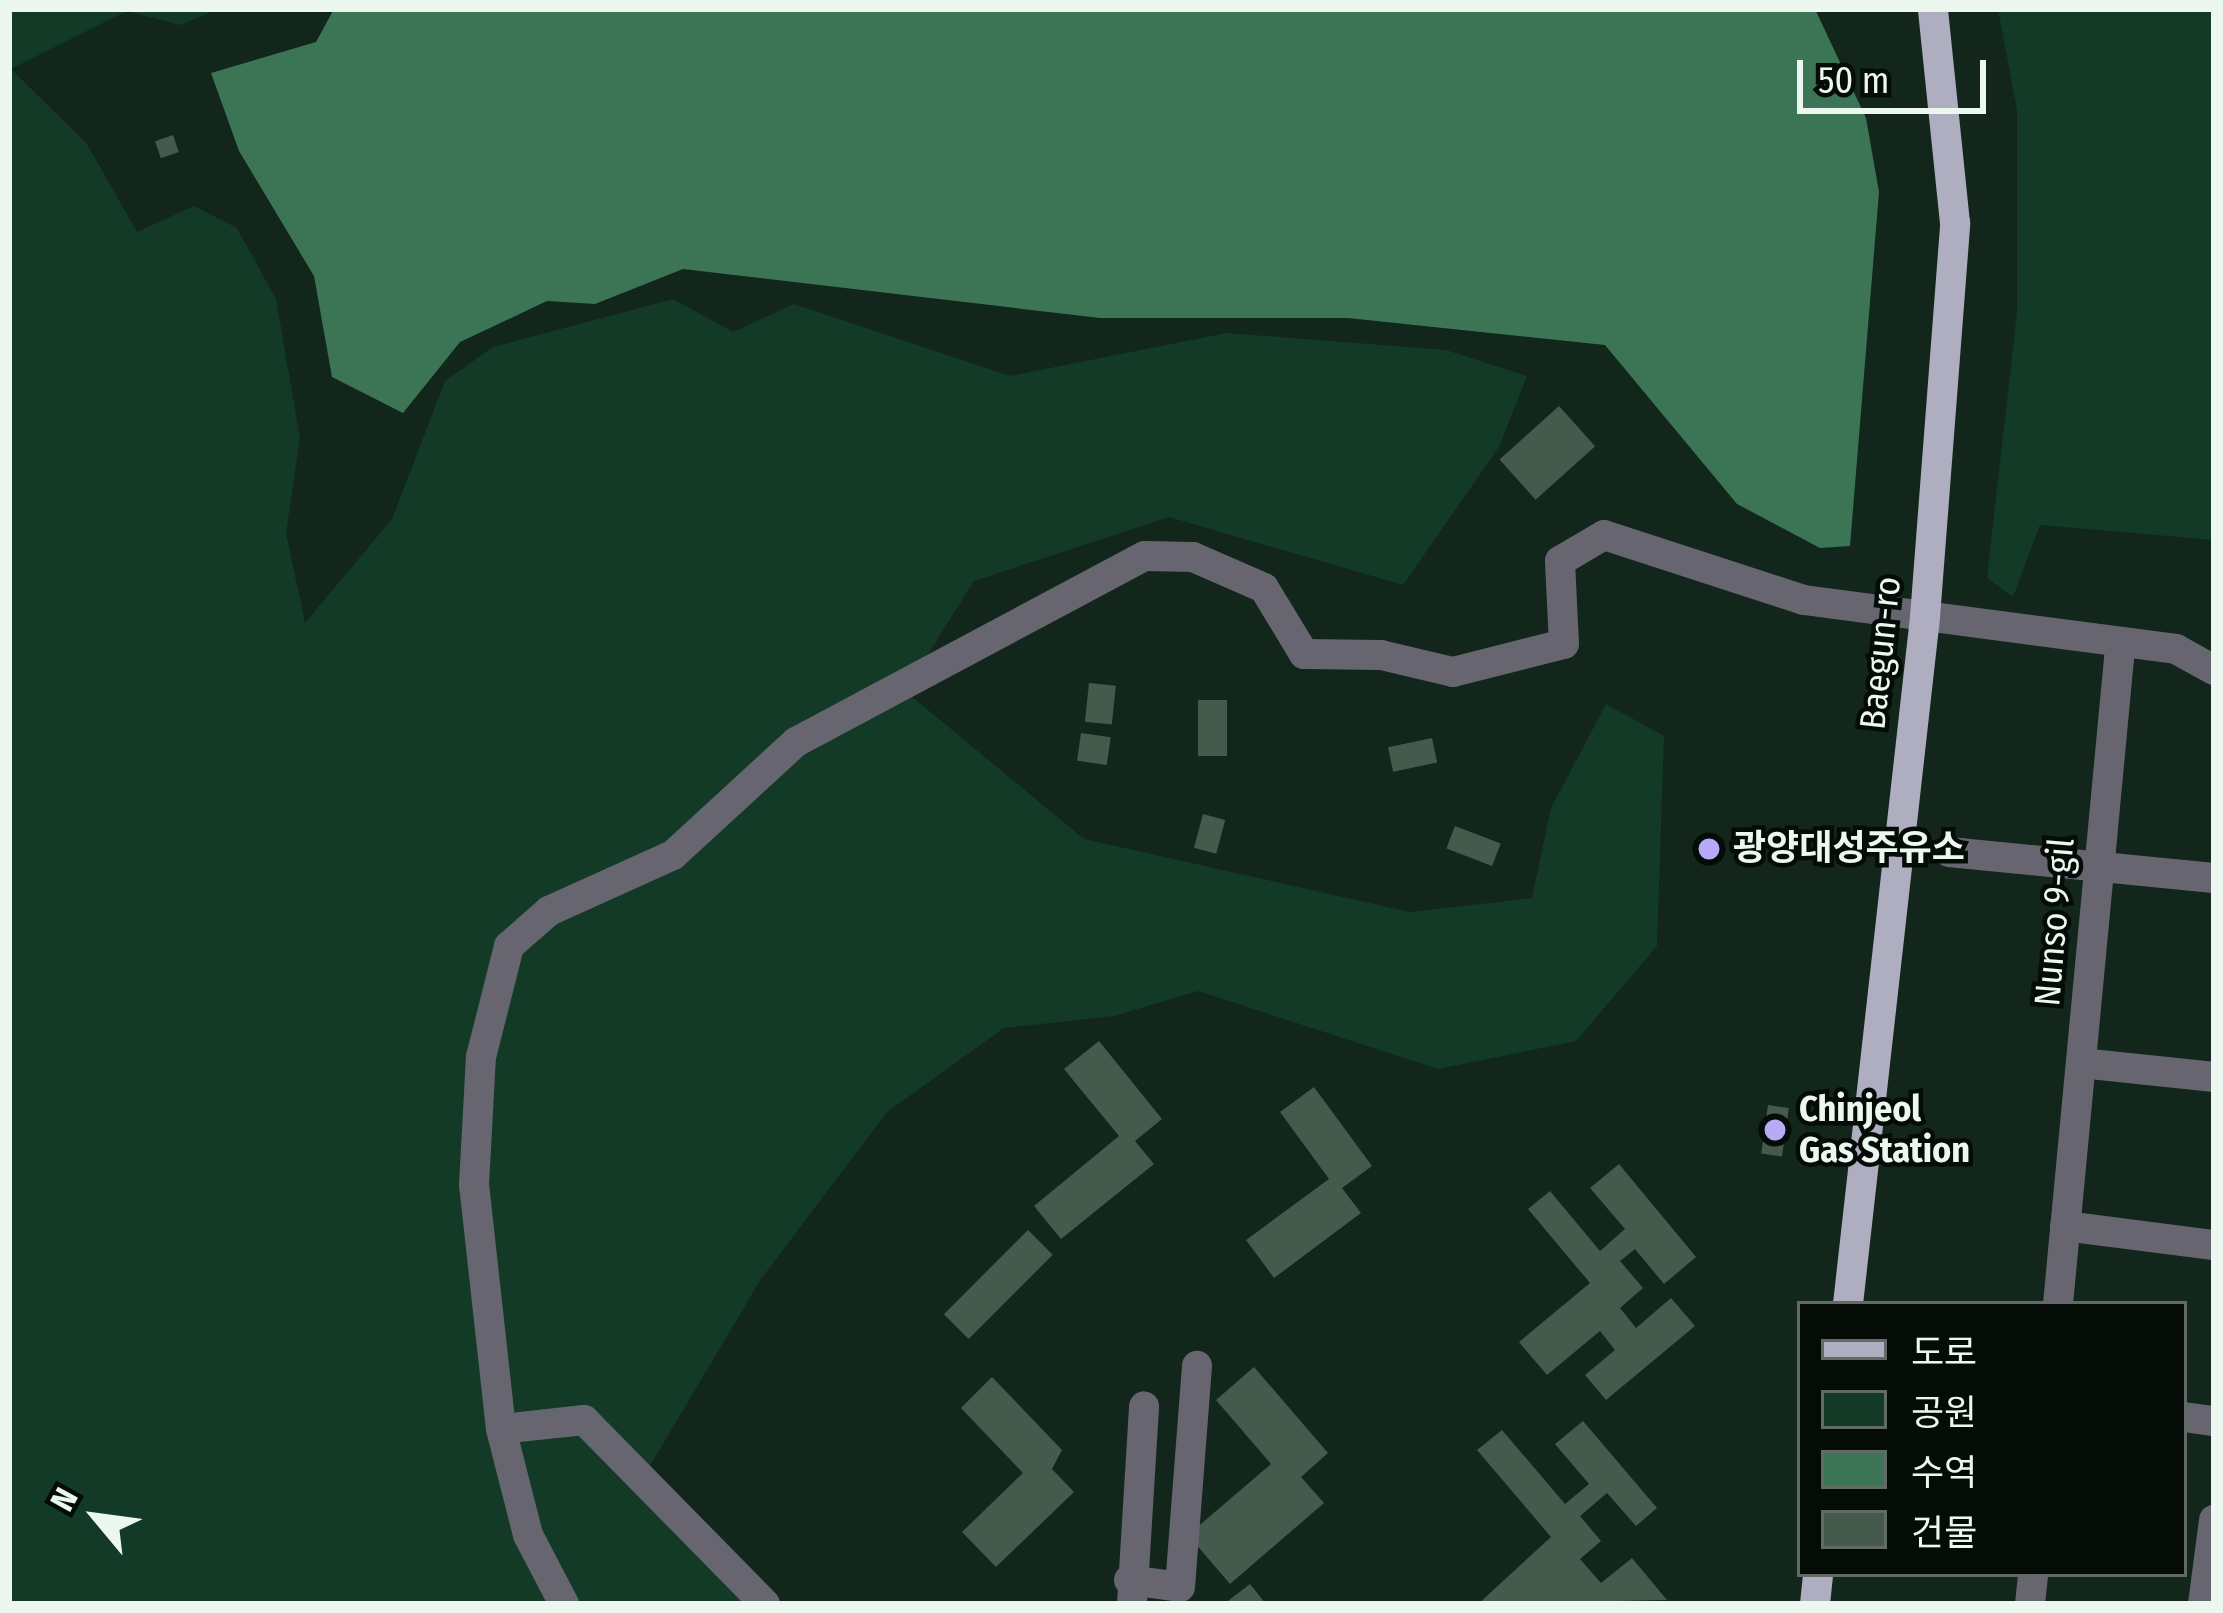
<!DOCTYPE html>
<meta charset="utf-8">
<style>
body{margin:0}
#map{position:relative;width:2223px;height:1613px;overflow:hidden;background:#12261b;font-family:"Fira Sans Condensed","Noto Sans KR",sans-serif}
div>[style]{position:absolute}
[style*='--x']{left:calc(var(--x)*1px);top:calc(var(--y)*1px);width:calc(var(--w)*1px);rotate:calc(var(--a)*1deg)}
.green>*{inset:0;background:#133a26}
.water>*{inset:0;background:#3c7556}
.building>*{inset:0;background:#455a4d;transform-origin:0 0}
.minor>*{height:30px;margin:-15px;padding:0 15px;transform-origin:15px;border-radius:15px;background:#676670}
.major>*{height:30px;margin:-15px;padding:0 15px;transform-origin:15px;border-radius:15px;background:#afadc0}
.dots>*{width:33px;height:33px;translate:-50% -50%;box-sizing:border-box;border:6px solid #050c08;border-radius:50%}
span{translate:-50% -50%;white-space:nowrap;text-align:center;line-height:1.15;-webkit-text-stroke:9px #050c08;paint-order:stroke}
.street-label{font-size:36px;color:#ebf7ef}
.poi-label{font-size:36px;color:#ebf7ef;font-weight:700}
.left{translate:0 -50%;text-align:left}
.frame{position:absolute;inset:0;border:12px solid #ebf7ef;pointer-events:none}
.legend{position:absolute;left:1797px;top:1301px;width:390px;height:276px;box-sizing:border-box;background:#050c08;border:3px solid #616a64;margin:0;padding:15px 21px;list-style:none;font-size:36px;color:#ebf7ef}
.legend li{display:flex;align-items:center;gap:24px;height:60px}
.legend b{width:60px;border:3px solid #616a64}
.north{position:absolute;left:36px;top:1457px;width:120px;height:120px;-webkit-text-stroke:9px #050c08;paint-order:stroke;rotate:299deg;font-size:33px;font-weight:700;line-height:48px;text-align:center;color:#ebf7ef}
.north::after{content:'';display:block;margin:auto;width:42px;height:54px;background:#ebf7ef;clip-path:polygon(50% 0,100% 100%,50% 72%,0 100%)}
.scale{position:absolute;left:1797px;top:60px;width:189px;height:54px;box-sizing:border-box;border:6px solid #ebf7ef;border-top:0;padding-left:15px;font-size:36px;line-height:42px;white-space:nowrap;color:#ebf7ef;-webkit-text-stroke:9px #050c08;paint-order:stroke}
</style>
<div id="map">
<div class="green">
<div style="clip-path:polygon(9px 9px,218px 9px,180px 25px,127px 11px,11px 69px,87px 144px,137px 232px,194px 206px,237px 228px,276px 299px,300px 438px,286px 533px,305px 623px,392px 519px,445px 381px,493px 347px,673px 299px,733px 332px,794px 304px,1010px 376px,1227px 333px,1446px 350px,1527px 376px,1499px 447px,1403px 585px,1169px 517px,974px 581px,905px 691px,1084px 839px,1410px 912px,1532px 898px,1551px 808px,1606px 704px,1664px 736px,1657px 946px,1576px 1041px,1438px 1069px,1198px 991px,1114px 1016px,1004px 1028px,887px 1112px,761px 1279px,648px 1469px,781px 1604px,9px 1604px)"></div>
<div style="clip-path:polygon(1998px 9px,2210px 9px,2214px 23px,2214px 540px,2040px 525px,2013px 597px,1987px 578px,2017px 312px,2017px 110px)"></div>
</div>
<div class="water">
<div style="clip-path:polygon(334px 9px,1815px 9px,1866px 118px,1879px 192px,1850px 546px,1820px 548px,1737px 504px,1605px 345px,1348px 318px,1100px 318px,683px 269px,595px 304px,547px 301px,460px 342px,403px 413px,332px 377px,314px 276px,239px 151px,211px 73px,316px 42px)"></div>
</div>
<div class="building">
<div style="left:173px;top:135px;width:18px;height:19px;rotate:71deg"></div>
<div style="left:1559px;top:406px;width:54px;height:80px;rotate:48deg"></div>
<div style="left:1089px;top:683px;width:27px;height:39px;rotate:6deg"></div>
<div style="left:1198px;top:700px;width:29px;height:56px"></div>
<div style="left:1081px;top:733px;width:30px;height:28px;rotate:8deg"></div>
<div style="left:1432px;top:738px;width:25px;height:45px;rotate:78deg"></div>
<div style="left:1203px;top:814px;width:23px;height:35px;rotate:15deg"></div>
<div style="left:1455px;top:826px;width:49px;height:24px;rotate:21deg"></div>
<div style="clip-path:polygon(1099px 1041px,1162px 1119px,1135px 1141px,1154px 1164px,1061px 1239px,1034px 1206px,1119px 1136px,1064px 1069px)"></div>
<div style="clip-path:polygon(1314px 1087px,1372px 1166px,1342px 1188px,1361px 1213px,1274px 1278px,1246px 1240px,1329px 1179px,1280px 1112px)"></div>
<div style="left:1768px;top:1105px;width:21px;height:49px;rotate:8deg"></div>
<div style="clip-path:polygon(1619px 1164px,1696px 1257px,1664px 1284px,1635px 1249px,1620px 1261px,1643px 1288px,1620px 1308px,1636px 1328px,1671px 1298px,1695px 1326px,1606px 1400px,1585px 1375px,1615px 1350px,1600px 1331px,1547px 1375px,1519px 1342px,1590px 1283px,1528px 1209px,1550px 1191px,1600px 1251px,1625px 1229px,1590px 1188px)"></div>
<div style="left:1028px;top:1230px;width:35px;height:119px;rotate:45deg"></div>
<div style="clip-path:polygon(1254px 1367px,1328px 1453px,1301px 1477px,1324px 1503px,1230px 1584px,1188px 1535px,1271px 1464px,1216px 1400px)"></div>
<div style="clip-path:polygon(992px 1377px,1062px 1450px,1052px 1469px,1074px 1492px,996px 1567px,962px 1532px,1023px 1473px,961px 1408px)"></div>
<div style="clip-path:polygon(1583px 1421px,1657px 1508px,1636px 1526px,1607px 1493px,1580px 1516px,1601px 1541px,1580px 1559px,1601px 1583px,1632px 1558px,1667px 1600px,1478px 1604px,1551px 1537px,1477px 1450px,1502px 1430px,1565px 1504px,1589px 1484px,1555px 1444px)"></div>
<div style="clip-path:polygon(1250px 1584px,1266px 1604px,1224px 1604px)"></div>
</div>
<div class="minor">
<div style="--x:1949;--y:852;--w:266;--a:5.6"></div>
<div style="--x:2081;--y:1063;--w:134;--a:6"></div>
<div style="--x:2065;--y:1226;--w:150;--a:7.3"></div>
<div style="--x:2058;--y:1304;--w:659;--a:-84.6"></div>
<div style="--x:2184;--y:1417;--w:30;--a:8"></div>
<div style="--x:501;--y:1429;--w:109;--a:75.7"></div>
<div style="--x:528;--y:1535;--w:78;--a:62.4"></div>
<div style="--x:1129;--y:1580;--w:51;--a:7.8"></div>
<div style="--x:1180;--y:1587;--w:222;--a:-85.6"></div>
<div style="--x:765;--y:1604;--w:258;--a:-134.5"></div>
<div style="--x:584;--y:1420;--w:83;--a:173.8"></div>
<div style="--x:501;--y:1429;--w:245;--a:-96.3"></div>
<div style="--x:474;--y:1185;--w:128;--a:-86.9"></div>
<div style="--x:481;--y:1057;--w:114;--a:-75.8"></div>
<div style="--x:509;--y:946;--w:53;--a:-41.2"></div>
<div style="--x:549;--y:911;--w:136;--a:-24.3"></div>
<div style="--x:673;--y:855;--w:167;--a:-42.6"></div>
<div style="--x:796;--y:742;--w:395;--a:-28.1"></div>
<div style="--x:1145;--y:556;--w:48;--a:1.2"></div>
<div style="--x:1193;--y:557;--w:77;--a:23.6"></div>
<div style="--x:1264;--y:588;--w:77;--a:58.8"></div>
<div style="--x:1304;--y:654;--w:77;--a:0.7"></div>
<div style="--x:1381;--y:655;--w:74;--a:13.3"></div>
<div style="--x:1453;--y:672;--w:114;--a:-14.2"></div>
<div style="--x:1564;--y:644;--w:83;--a:-92.8"></div>
<div style="--x:1560;--y:561;--w:51;--a:-30.6"></div>
<div style="--x:1604;--y:535;--w:210;--a:18"></div>
<div style="--x:1804;--y:600;--w:375;--a:7.5"></div>
<div style="--x:2176;--y:649;--w:43;--a:28.9"></div>
<div style="--x:1132;--y:1604;--w:198;--a:-86.5"></div>
<div style="--x:2030;--y:1604;--w:30;--a:-84"></div>
<div style="--x:2203;--y:1604;--w:85;--a:-82.5"></div>
</div>
<div class="major">
<div style="--x:1848;--y:1304;--w:691;--a:-83.6"></div>
<div style="--x:1925;--y:617;--w:395;--a:-85.6"></div>
<div style="--x:1955;--y:223;--w:215;--a:-95.9"></div>
<div style="--x:1815;--y:1604;--w:30;--a:-84"></div>
</div>
<div class="dots">
<div style="left:1709px;top:849px;background:#b7abf8"></div>
<div style="left:1775px;top:1130px;background:#b7abf8"></div>
</div>
<div class="street-label">
<span style="left:1881px;top:653px;rotate:-84deg">Baegun-ro</span>
<span style="left:2055px;top:922px;rotate:-85deg">Nunso 9-gil</span>
</div>
<div class="poi-label">
<span class="left" style="left:1733px;top:849px">광양대성주유소</span>
<span class="left" style="left:1799px;top:1130px">Chinjeol<br>Gas Station</span>
</div>
<div class="frame"></div>
<ul class="legend">
<li><b style="height:15px;background:#afadc0"></b>도로</li>
<li><b style="height:33px;background:#133a26"></b>공원</li>
<li><b style="height:33px;background:#3c7556"></b>수역</li>
<li><b style="height:33px;background:#455a4d"></b>건물</li>
</ul>
<div class="north">N</div>
<div class="scale">50 m</div>
</div>
